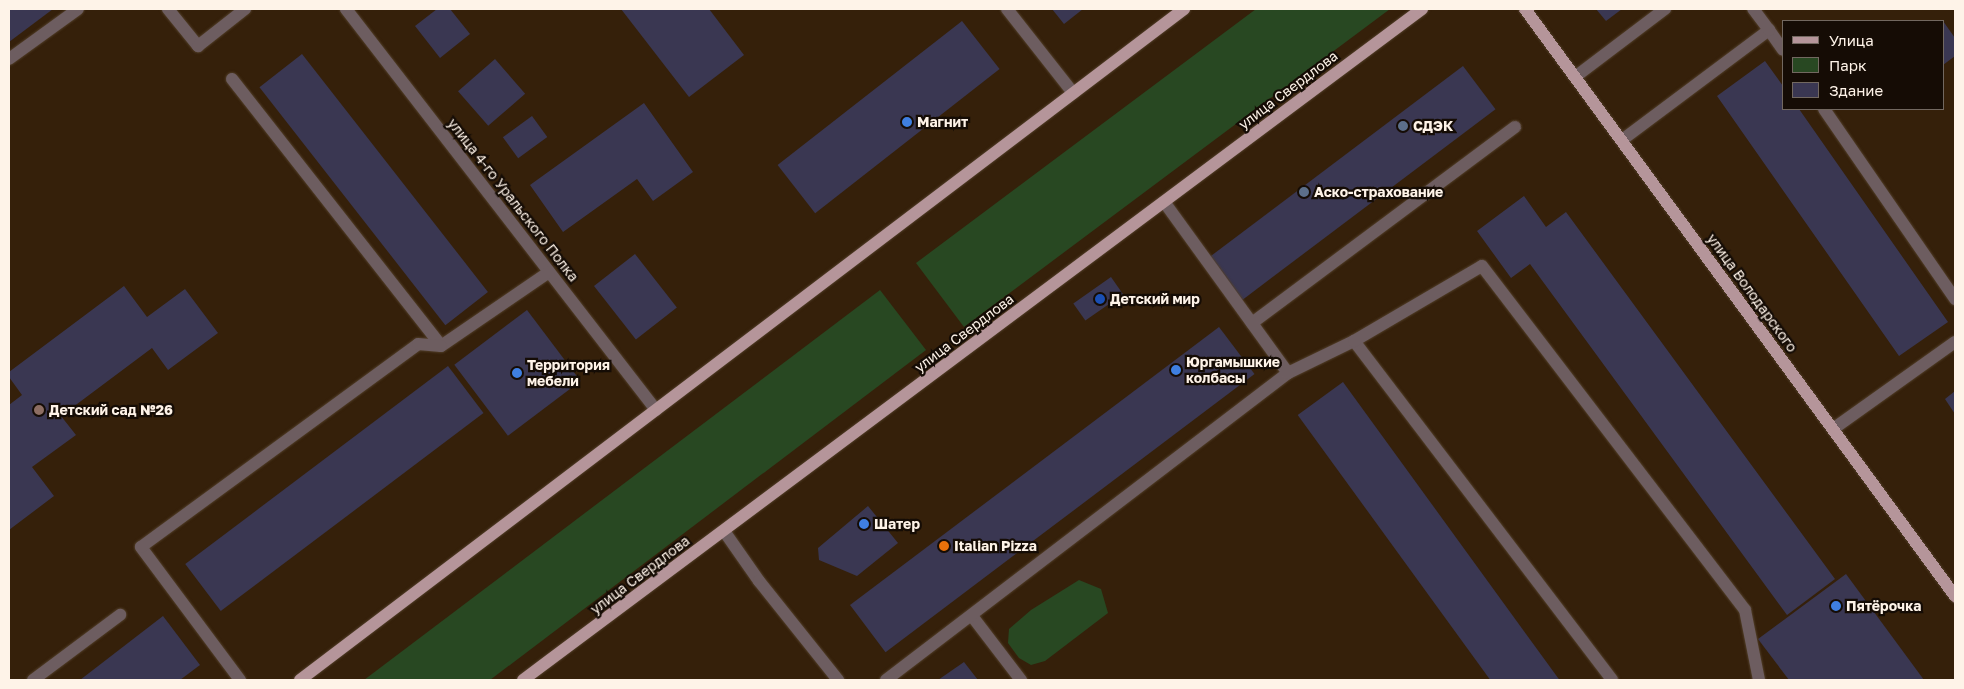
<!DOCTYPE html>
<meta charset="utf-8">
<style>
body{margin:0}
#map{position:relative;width:1964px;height:689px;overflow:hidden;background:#35200a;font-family:"Golos Text",sans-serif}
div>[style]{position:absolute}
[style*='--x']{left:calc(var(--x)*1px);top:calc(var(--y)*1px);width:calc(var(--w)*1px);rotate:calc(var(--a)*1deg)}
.green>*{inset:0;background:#284822}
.building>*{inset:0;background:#3a3752;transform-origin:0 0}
.roads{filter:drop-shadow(0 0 1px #513e29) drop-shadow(0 0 1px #513e29)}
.minor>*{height:12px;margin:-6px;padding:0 6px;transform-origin:6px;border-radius:6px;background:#6d5d60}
.major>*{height:12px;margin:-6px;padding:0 6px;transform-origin:6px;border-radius:6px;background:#b5959a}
.dots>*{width:14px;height:14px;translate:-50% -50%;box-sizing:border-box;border:2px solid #150c05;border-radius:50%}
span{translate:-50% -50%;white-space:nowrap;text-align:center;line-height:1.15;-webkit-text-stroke:4.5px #150c05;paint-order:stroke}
.street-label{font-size:14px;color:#fef3e8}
.poi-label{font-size:14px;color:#fef3e8;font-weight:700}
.left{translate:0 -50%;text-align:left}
.frame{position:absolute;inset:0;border:10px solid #fef3e8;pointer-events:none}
.legend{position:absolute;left:1782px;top:20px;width:162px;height:90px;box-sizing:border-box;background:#150c05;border:1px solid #726860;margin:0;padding:6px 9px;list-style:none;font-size:15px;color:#fef3e8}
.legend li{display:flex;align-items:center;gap:10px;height:25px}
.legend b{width:25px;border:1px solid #726860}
</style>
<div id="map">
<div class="green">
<div style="clip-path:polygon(1256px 9px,1390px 9px,964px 327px,916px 263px)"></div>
<div style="clip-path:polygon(880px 290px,926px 350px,490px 680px,364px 680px)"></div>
<div style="clip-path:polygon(1079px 580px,1101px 589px,1108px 613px,1045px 661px,1031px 665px,1019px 658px,1008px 643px,1009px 629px,1031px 610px)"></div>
</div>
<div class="building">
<div style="clip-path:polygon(9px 9px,53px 9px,9px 42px)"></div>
<div style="clip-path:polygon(437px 9px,450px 9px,470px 34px,440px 58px,415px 26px)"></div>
<div style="clip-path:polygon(621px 9px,709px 9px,744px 55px,689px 97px)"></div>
<div style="clip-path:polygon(1052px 9px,1083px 9px,1064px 24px)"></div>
<div style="clip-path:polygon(1596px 9px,1622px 9px,1606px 21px)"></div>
<div style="left:962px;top:21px;width:61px;height:234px;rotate:52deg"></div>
<div style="clip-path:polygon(1943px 21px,1955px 38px,1955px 56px,1943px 65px)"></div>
<div style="left:302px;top:54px;width:302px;height:54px;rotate:52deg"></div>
<div style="left:495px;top:59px;width:46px;height:49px;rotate:49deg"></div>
<div style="clip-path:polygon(1765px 61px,1783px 86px,1783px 109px,1799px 109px,1948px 322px,1899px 356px,1717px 96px)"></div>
<div style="left:1463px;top:66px;width:54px;height:317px;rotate:53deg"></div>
<div style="clip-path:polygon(644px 103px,693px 172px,653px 201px,637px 179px,563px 232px,530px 185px)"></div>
<div style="left:532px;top:116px;width:26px;height:36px;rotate:54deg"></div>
<div style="clip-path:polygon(1524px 196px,1546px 227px,1566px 212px,1835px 579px,1787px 615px,1530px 264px,1511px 278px,1477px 231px)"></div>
<div style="left:635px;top:254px;width:68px;height:52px;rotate:52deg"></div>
<div style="left:1111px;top:277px;width:21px;height:46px;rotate:55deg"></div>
<div style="clip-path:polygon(124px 286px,147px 317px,185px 289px,218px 333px,168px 370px,152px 348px,61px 416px,76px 435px,32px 467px,54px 496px,9px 530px,9px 405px,22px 395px,9px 377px,9px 372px)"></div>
<div style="left:527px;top:310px;width:89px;height:91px;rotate:53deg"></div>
<div style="left:1219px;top:327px;width:59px;height:462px;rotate:53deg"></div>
<div style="left:448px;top:366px;width:59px;height:329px;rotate:53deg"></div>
<div style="left:1343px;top:382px;width:369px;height:56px;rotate:54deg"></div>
<div style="clip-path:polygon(1955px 391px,1955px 414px,1945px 399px)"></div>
<div style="clip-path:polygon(868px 506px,898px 543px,857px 576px,819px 560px,818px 548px)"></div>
<div style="clip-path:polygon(1846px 574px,1924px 680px,1789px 680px,1758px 639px)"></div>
<div style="clip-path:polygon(163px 616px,200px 665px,180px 680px,80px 680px)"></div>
<div style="clip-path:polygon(964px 662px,978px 680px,938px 680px)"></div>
</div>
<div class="roads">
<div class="minor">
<div style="--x:168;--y:9;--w:48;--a:51"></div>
<div style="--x:198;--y:46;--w:60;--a:-38.2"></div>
<div style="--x:346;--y:9;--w:507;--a:52.29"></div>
<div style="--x:1007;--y:9;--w:107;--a:51.8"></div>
<div style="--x:1769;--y:30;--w:24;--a:55"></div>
<div style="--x:9;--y:59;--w:85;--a:-35.9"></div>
<div style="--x:1575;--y:77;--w:113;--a:-37.1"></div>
<div style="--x:232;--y:79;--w:339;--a:51.9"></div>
<div style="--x:441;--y:346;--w:131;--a:-34.4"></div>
<div style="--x:1824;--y:109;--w:231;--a:55.4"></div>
<div style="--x:1622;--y:140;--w:184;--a:-36.8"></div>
<div style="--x:1769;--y:30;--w:26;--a:-127"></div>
<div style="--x:1252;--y:323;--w:328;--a:-36.7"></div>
<div style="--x:1354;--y:341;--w:426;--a:52.7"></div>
<div style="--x:1288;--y:373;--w:73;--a:-25.9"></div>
<div style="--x:1354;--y:341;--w:148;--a:-30.4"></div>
<div style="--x:1482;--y:266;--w:433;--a:52.6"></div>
<div style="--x:1745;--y:610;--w:71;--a:78.7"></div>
<div style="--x:1833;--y:429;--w:150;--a:-35.5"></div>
<div style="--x:724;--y:531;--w:61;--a:55"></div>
<div style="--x:759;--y:581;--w:127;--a:51.4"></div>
<div style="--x:972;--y:616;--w:81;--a:52.6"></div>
<div style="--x:33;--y:680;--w:109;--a:-36.8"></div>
<div style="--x:240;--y:680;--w:166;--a:-126.7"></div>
<div style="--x:141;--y:547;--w:343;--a:-36.2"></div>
<div style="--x:418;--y:344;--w:23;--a:5"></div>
<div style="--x:886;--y:680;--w:506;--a:-37.37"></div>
<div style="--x:1288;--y:373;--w:211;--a:-125.9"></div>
</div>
<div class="major">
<div style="--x:1525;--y:9;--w:728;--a:53.78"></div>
<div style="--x:300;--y:680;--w:1110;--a:-37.2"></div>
<div style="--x:523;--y:680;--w:1122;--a:-36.74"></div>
</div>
</div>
<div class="dots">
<div style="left:907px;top:122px;background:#3f7fe0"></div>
<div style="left:1403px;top:126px;background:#5c6f8a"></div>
<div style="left:1304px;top:192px;background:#5c6f8a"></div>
<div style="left:1100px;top:299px;background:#1a4fb4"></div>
<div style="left:1176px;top:370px;background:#3f7fe0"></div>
<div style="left:517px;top:373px;background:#3f7fe0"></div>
<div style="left:39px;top:410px;background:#8d6e63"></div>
<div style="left:864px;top:524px;background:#3f7fe0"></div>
<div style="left:944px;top:546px;background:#e8710a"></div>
<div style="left:1836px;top:606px;background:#3f7fe0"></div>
</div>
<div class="street-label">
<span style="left:1288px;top:90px;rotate:-37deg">улица Свердлова</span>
<span style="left:513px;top:200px;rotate:52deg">улица 4-го Уральского Полка</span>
<span style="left:1752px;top:293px;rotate:54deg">улица Володарского</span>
<span style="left:964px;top:333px;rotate:-37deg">улица Свердлова</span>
<span style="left:640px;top:575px;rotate:-37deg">улица Свердлова</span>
</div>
<div class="poi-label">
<span class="left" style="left:917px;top:122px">Магнит</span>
<span class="left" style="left:1413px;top:126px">СДЭК</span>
<span class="left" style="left:1314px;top:192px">Аско-страхование</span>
<span class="left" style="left:1110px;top:299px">Детский мир</span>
<span class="left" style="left:1186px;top:370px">Юргамышкие<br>колбасы</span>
<span class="left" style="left:527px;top:373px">Территория<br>мебели</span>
<span class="left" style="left:49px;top:410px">Детский сад №26</span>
<span class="left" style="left:874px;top:524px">Шатер</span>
<span class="left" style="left:954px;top:546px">Italian Pizza</span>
<span class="left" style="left:1846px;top:606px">Пятёрочка</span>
</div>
<div class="frame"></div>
<ul class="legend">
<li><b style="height:6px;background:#b5959a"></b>Улица</li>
<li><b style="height:14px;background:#284822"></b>Парк</li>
<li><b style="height:14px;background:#3a3752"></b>Здание</li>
</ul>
</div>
